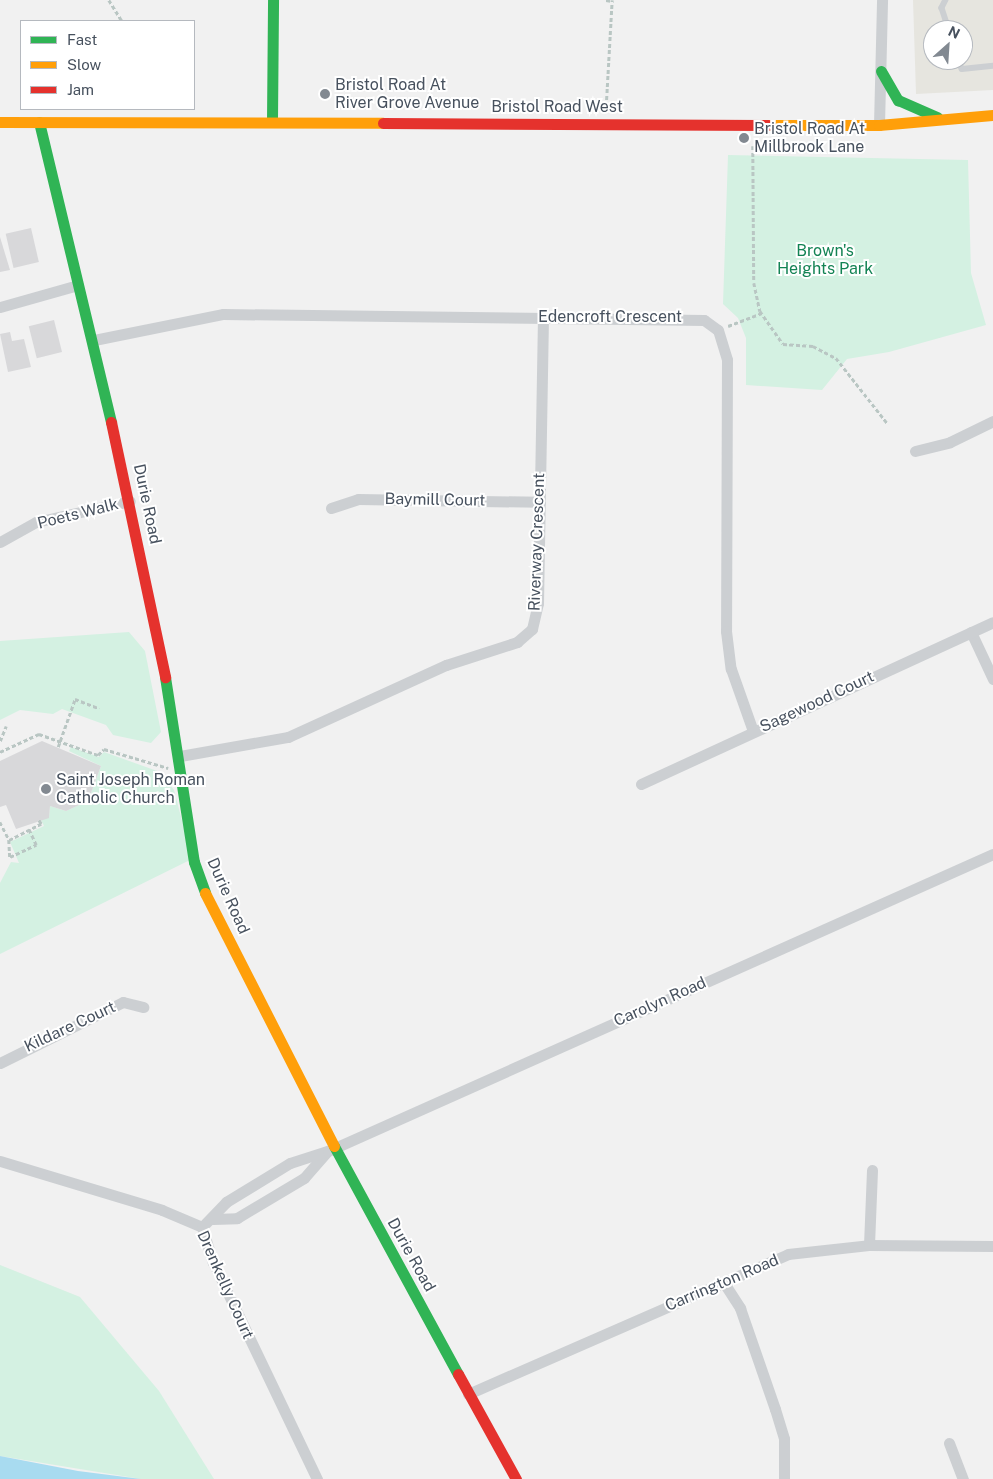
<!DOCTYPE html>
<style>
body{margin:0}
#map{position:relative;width:993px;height:1479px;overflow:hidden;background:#f1f1f1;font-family:"Public Sans",sans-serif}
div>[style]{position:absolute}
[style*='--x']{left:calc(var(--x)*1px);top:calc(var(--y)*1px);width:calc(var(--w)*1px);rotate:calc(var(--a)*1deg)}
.commercial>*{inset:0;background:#e6e5df}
.green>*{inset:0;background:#d4f1e2}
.water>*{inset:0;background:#a8dbf0}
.building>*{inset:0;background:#d8d8da;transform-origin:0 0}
.path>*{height:2.5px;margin-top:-1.25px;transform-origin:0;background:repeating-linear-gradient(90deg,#b9c6c3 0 4px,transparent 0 6.5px)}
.lane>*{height:5.5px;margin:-2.75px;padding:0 2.75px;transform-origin:2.75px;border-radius:2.75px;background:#cccfd2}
.street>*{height:11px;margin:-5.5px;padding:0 5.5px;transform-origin:5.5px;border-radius:5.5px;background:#cccfd2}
.fast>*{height:11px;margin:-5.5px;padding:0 5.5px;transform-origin:5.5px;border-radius:5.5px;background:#30b455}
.slow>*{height:11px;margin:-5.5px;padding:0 5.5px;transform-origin:5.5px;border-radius:5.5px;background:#ff9f0a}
.jam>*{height:11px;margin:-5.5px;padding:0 5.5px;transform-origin:5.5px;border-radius:5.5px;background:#e5322d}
.dots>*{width:14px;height:14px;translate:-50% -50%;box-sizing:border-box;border:2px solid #fff;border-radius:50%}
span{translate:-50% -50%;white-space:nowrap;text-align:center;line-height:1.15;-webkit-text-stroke:4px #fff;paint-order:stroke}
.poi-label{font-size:16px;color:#47515e}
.left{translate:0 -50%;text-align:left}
.street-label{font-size:16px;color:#47515e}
.park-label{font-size:16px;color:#138354}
.legend{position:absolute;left:20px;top:20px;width:175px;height:90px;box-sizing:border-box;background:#fff;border:1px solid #b5b9bf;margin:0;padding:6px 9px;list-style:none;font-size:15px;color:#47515e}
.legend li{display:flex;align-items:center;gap:10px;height:25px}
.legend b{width:25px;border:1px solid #b5b9bf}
.north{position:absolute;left:923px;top:20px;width:50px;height:50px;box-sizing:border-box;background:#fff;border:1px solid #b5b9bf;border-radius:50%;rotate:26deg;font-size:14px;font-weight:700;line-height:20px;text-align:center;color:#47515e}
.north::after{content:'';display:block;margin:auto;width:18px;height:22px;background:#828991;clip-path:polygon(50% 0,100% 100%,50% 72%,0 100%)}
</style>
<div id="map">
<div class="commercial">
<div style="clip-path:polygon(evenodd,913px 0,993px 0,993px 90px,916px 94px,913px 0,933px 30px,963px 30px,963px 60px,933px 60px,933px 30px)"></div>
</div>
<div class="green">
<div style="clip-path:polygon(728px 155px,968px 160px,971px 273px,986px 325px,889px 352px,847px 359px,822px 390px,746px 385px,746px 338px,738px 318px,723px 304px)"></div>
<div style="clip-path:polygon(129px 632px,145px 651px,161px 732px,151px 743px,113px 735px,106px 725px,62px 709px,53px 714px,20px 710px,0 720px,0 641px)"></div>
<div style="clip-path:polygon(71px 747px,99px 757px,104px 752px,160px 772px,174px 790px,192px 859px,0 954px,0 883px,11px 862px,19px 863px,10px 842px,44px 826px,40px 818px,49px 818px,50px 806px,66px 811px,88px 801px,101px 766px,69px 751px)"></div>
<div style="clip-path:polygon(0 1265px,80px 1297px,159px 1391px,214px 1479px,141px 1479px,0 1456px)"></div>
</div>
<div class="water">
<div style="clip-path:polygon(0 1456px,78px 1471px,141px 1479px,0 1479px)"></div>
</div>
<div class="building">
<div style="left:31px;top:228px;width:35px;height:26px;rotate:77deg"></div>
<div style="clip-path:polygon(0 237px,10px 270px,0 272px)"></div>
<div style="left:54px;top:320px;width:33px;height:26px;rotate:76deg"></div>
<div style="clip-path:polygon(10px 332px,12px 341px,24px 339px,31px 367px,8px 372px,0 334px)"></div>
<div style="clip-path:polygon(42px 741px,101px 766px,88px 801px,66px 811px,50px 806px,49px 818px,16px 829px,6px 805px,0 807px,0 761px)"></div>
</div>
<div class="path">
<div style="--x:109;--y:0;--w:25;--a:58"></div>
<div style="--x:606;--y:0;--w:6;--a:9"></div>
<div style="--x:606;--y:106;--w:106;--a:-86.8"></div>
<div style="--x:753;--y:146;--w:137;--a:89.6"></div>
<div style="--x:754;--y:283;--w:29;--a:78"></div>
<div style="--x:760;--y:311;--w:40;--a:55.1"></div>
<div style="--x:783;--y:344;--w:30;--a:4"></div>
<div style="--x:813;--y:346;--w:26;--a:28"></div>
<div style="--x:836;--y:358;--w:84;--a:51.8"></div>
<div style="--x:728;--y:326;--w:36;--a:-21"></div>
<div style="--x:0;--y:741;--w:16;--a:-68"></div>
<div style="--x:58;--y:747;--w:51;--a:-70.5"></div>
<div style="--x:75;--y:699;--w:26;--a:21"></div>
<div style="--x:0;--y:752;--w:43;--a:-24.8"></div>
<div style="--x:39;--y:734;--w:63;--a:19.6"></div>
<div style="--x:98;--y:755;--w:8;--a:-45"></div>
<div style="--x:104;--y:749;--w:67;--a:16.5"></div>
<div style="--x:0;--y:822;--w:20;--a:63"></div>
<div style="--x:9;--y:840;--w:36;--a:-27"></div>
<div style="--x:41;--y:824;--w:6;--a:-121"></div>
<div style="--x:9;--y:840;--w:17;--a:87"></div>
<div style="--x:10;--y:857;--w:29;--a:-25"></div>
<div style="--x:36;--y:845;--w:17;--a:-115"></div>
</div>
<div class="lane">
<div style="--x:946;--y:0;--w:9;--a:117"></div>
<div style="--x:942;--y:8;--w:23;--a:72"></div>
<div style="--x:959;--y:60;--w:9;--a:72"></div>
<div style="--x:962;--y:69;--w:31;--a:-6"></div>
</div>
<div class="street">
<div style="--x:879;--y:125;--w:125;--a:-88.6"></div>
<div style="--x:0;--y:307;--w:81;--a:-15.8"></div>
<div style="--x:94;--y:340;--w:132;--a:-11.4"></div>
<div style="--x:223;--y:314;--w:481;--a:0.7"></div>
<div style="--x:704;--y:320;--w:17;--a:36"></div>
<div style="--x:718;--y:330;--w:31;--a:73"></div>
<div style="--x:727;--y:360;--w:271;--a:90.2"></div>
<div style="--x:726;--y:631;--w:38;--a:83"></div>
<div style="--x:731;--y:669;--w:66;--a:70.5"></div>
<div style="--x:915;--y:451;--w:36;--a:-14"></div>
<div style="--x:950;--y:442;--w:48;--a:-26"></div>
<div style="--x:331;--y:508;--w:28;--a:-18"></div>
<div style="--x:358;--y:499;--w:182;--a:0.9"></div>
<div style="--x:0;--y:542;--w:41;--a:-29.1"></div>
<div style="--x:36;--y:522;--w:96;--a:-12.6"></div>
<div style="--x:971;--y:632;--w:52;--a:64.9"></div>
<div style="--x:180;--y:756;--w:110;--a:-10"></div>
<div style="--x:288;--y:737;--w:174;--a:-24.5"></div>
<div style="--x:446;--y:665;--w:75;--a:-17.9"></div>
<div style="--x:517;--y:642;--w:20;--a:-41"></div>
<div style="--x:532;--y:629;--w:27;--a:-77"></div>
<div style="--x:538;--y:603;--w:286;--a:-89"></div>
<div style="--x:641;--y:784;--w:387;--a:-24.7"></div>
<div style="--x:0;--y:1063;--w:137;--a:-26.4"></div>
<div style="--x:123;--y:1002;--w:21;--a:14"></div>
<div style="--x:0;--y:1161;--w:169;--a:16.8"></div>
<div style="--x:162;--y:1210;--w:43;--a:23"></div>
<div style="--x:202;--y:1227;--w:37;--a:73"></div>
<div style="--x:213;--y:1262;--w:241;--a:64.4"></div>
<div style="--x:213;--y:1219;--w:24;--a:-2"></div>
<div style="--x:237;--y:1218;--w:78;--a:-30.8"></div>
<div style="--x:304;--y:1178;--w:35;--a:-49"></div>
<div style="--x:202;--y:1227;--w:35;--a:-46"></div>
<div style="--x:226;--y:1202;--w:75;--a:-31.4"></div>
<div style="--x:290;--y:1163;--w:40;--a:-18"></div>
<div style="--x:328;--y:1151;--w:728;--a:-24.07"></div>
<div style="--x:869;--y:1245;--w:75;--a:-87.7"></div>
<div style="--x:724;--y:1283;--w:30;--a:57"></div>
<div style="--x:740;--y:1308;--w:107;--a:70.9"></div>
<div style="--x:775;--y:1409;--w:31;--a:73"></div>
<div style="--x:784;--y:1439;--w:40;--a:90"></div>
<div style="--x:468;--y:1394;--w:349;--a:-23.6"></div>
<div style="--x:788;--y:1254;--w:81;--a:-6.3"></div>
<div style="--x:869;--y:1245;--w:124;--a:0.5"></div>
<div style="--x:949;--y:1443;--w:39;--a:69"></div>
</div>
<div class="fast">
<div style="--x:881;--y:71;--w:34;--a:60"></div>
<div style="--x:898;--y:100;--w:43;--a:23.6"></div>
<div style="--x:272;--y:120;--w:120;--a:-89.5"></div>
<div style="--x:39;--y:122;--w:309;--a:76.5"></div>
<div style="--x:165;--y:677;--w:187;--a:81.1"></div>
<div style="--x:194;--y:862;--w:33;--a:70"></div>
<div style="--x:334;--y:1146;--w:260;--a:61.5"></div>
</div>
<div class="slow">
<div style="--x:0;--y:122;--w:383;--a:0.1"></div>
<div style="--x:768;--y:125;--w:111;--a:0"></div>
<div style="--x:879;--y:125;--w:114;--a:-5"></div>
<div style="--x:205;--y:893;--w:284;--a:63"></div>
</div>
<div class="jam">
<div style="--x:383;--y:123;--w:385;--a:0.3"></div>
<div style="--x:111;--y:422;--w:261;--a:78"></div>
<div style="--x:458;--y:1374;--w:120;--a:61.1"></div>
</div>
<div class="dots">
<div style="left:325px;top:94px;background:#828991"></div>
<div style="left:744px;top:138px;background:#828991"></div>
<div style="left:46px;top:789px;background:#828991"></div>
</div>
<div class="poi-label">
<span class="left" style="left:335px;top:94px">Bristol Road At<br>River Grove Avenue</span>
<span class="left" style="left:754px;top:138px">Bristol Road At<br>Millbrook Lane</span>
<span class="left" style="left:56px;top:789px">Saint Joseph Roman<br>Catholic Church</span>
</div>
<div class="street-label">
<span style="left:557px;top:107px">Bristol Road West</span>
<span style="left:610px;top:317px">Edencroft Crescent</span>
<span style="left:435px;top:500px;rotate:1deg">Baymill Court</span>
<span style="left:147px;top:504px;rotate:78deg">Durie Road</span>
<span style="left:78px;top:514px;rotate:-14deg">Poets Walk</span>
<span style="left:537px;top:542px;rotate:-88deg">Riverway Crescent</span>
<span style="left:817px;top:702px;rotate:-25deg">Sagewood Court</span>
<span style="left:228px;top:896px;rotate:66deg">Durie Road</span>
<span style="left:660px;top:1002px;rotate:-24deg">Carolyn Road</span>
<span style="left:70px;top:1027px;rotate:-25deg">Kildare Court</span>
<span style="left:411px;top:1255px;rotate:61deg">Durie Road</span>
<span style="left:722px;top:1283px;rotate:-23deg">Carrington Road</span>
<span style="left:225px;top:1285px;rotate:66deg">Drenkelly Court</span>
</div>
<div class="park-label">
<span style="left:825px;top:260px">Brown's<br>Heights Park</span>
</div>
<ul class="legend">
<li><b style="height:6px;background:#30b455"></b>Fast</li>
<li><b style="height:6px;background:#ff9f0a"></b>Slow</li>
<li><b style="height:6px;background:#e5322d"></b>Jam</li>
</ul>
<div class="north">N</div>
</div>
